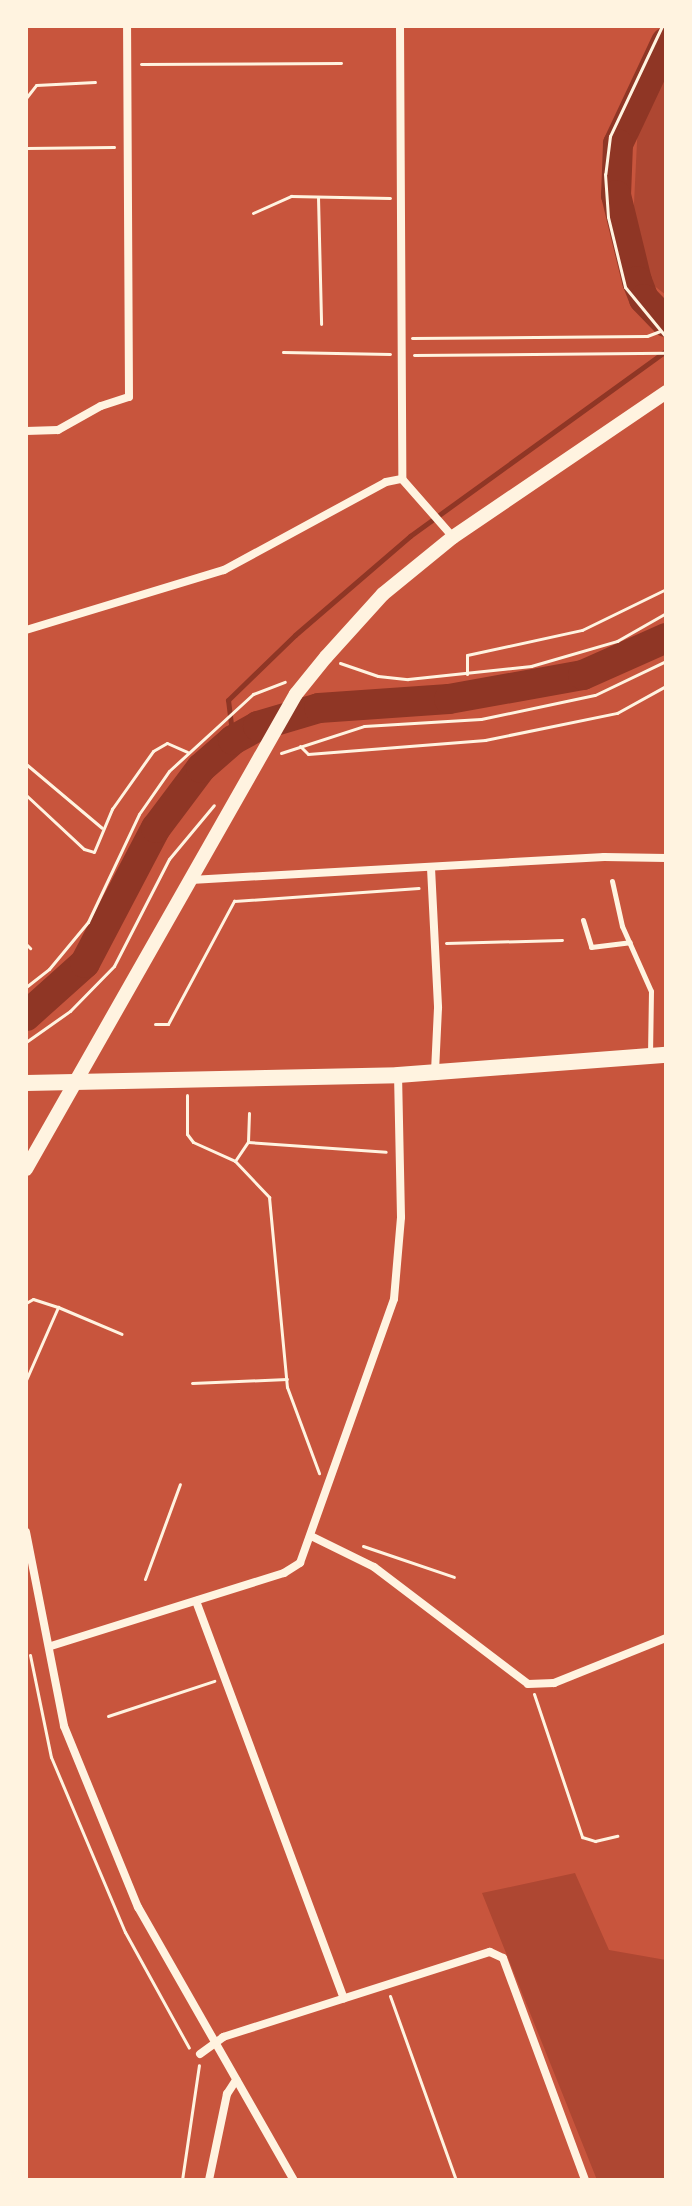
<!DOCTYPE html>
<style>
body{margin:0}
#map{position:relative;width:692px;height:2206px;overflow:hidden;background:#c8553d;font-family:Raleway,sans-serif}
div>[style]{position:absolute}
[style*='--x']{left:calc(var(--x)*1px);top:calc(var(--y)*1px);width:calc(var(--w)*1px);rotate:calc(var(--a)*1deg)}
.green>*{inset:0;background:#ae4732}
.stream>*{height:5px;margin:-2.5px;padding:0 2.5px;transform-origin:2.5px;border-radius:2.5px;background:#8f3625}
.river>*{height:30px;margin:-15px;padding:0 15px;transform-origin:15px;border-radius:15px;background:#8f3625}
.path>*{height:3px;margin:-1.5px;padding:0 1.5px;transform-origin:1.5px;border-radius:1.5px;background:#fff3e0}
.service>*{height:5px;margin:-2.5px;padding:0 2.5px;transform-origin:2.5px;border-radius:2.5px;background:#fff3e0}
.minor>*{height:8px;margin:-4px;padding:0 4px;transform-origin:4px;border-radius:4px;background:#fff3e0}
.tertiary>*{height:14px;margin:-7px;padding:0 7px;transform-origin:7px;border-radius:7px;background:#fff3e0}
.secondary>*{height:16px;margin:-8px;padding:0 8px;transform-origin:8px;border-radius:8px;background:#fff3e0}
span{translate:-50% -50%;white-space:nowrap;text-align:center;line-height:1.15;-webkit-text-stroke:6px #fff3e0;paint-order:stroke}
.frame{position:absolute;inset:0;border:28px solid #fff3e0;pointer-events:none}
</style>
<div id="map">
<div class="green">
<div style="clip-path:polygon(666px 76px,666px 295px,648px 281px,633px 224px,638px 122px)"></div>
<div style="clip-path:polygon(575px 1873px,609px 1950px,666px 1960px,666px 2180px,597px 2180px,482px 1893px)"></div>
</div>
<div class="stream">
<div style="--x:233;--y:740;--w:40;--a:-97.1"></div>
<div style="--x:228;--y:700;--w:93;--a:-44.1"></div>
<div style="--x:295;--y:635;--w:152;--a:-40.7"></div>
<div style="--x:410;--y:536;--w:316;--a:-35.9"></div>
</div>
<div class="river">
<div style="--x:666;--y:42;--w:113;--a:115.2"></div>
<div style="--x:618;--y:144;--w:51;--a:92.2"></div>
<div style="--x:616;--y:195;--w:89;--a:76.3"></div>
<div style="--x:637;--y:281;--w:19;--a:69"></div>
<div style="--x:644;--y:299;--w:32;--a:46"></div>
<div style="--x:26;--y:1016;--w:79;--a:-41.9"></div>
<div style="--x:85;--y:963;--w:153;--a:-62.3"></div>
<div style="--x:156;--y:828;--w:75;--a:-53.1"></div>
<div style="--x:201;--y:768;--w:43;--a:-41.2"></div>
<div style="--x:233;--y:740;--w:29;--a:-29"></div>
<div style="--x:258;--y:726;--w:64;--a:-16.4"></div>
<div style="--x:319;--y:708;--w:130;--a:-4"></div>
<div style="--x:449;--y:699;--w:136;--a:-10.2"></div>
<div style="--x:583;--y:675;--w:91;--a:-24"></div>
</div>
<div class="path">
<div style="--x:662;--y:26;--w:122;--a:115.3"></div>
<div style="--x:610;--y:136;--w:38;--a:97"></div>
<div style="--x:605;--y:174;--w:43;--a:86"></div>
<div style="--x:608;--y:217;--w:72;--a:76.3"></div>
<div style="--x:625;--y:287;--w:65;--a:50.6"></div>
<div style="--x:141;--y:64;--w:200;--a:-0.3"></div>
<div style="--x:26;--y:98;--w:16;--a:-52"></div>
<div style="--x:36;--y:85;--w:59;--a:-2.9"></div>
<div style="--x:26;--y:148;--w:88;--a:-0.7"></div>
<div style="--x:318;--y:197;--w:127;--a:88.6"></div>
<div style="--x:253;--y:213;--w:42;--a:-24.1"></div>
<div style="--x:291;--y:196;--w:99;--a:1.2"></div>
<div style="--x:412;--y:338;--w:235;--a:-0.5"></div>
<div style="--x:647;--y:336;--w:14;--a:-21"></div>
<div style="--x:283;--y:352;--w:107;--a:1.1"></div>
<div style="--x:414;--y:355;--w:252;--a:-0.5"></div>
<div style="--x:340;--y:663;--w:40;--a:18.9"></div>
<div style="--x:378;--y:676;--w:30;--a:6"></div>
<div style="--x:408;--y:679;--w:124;--a:-6"></div>
<div style="--x:531;--y:666;--w:90;--a:-16.2"></div>
<div style="--x:617;--y:641;--w:56;--a:-29.7"></div>
<div style="--x:467;--y:674;--w:19;--a:-90"></div>
<div style="--x:467;--y:655;--w:118;--a:-12.3"></div>
<div style="--x:582;--y:630;--w:93;--a:-26"></div>
<div style="--x:300;--y:746;--w:11;--a:45"></div>
<div style="--x:308;--y:754;--w:178;--a:-4.5"></div>
<div style="--x:485;--y:740;--w:135;--a:-11.6"></div>
<div style="--x:617;--y:713;--w:56;--a:-28.9"></div>
<div style="--x:281;--y:753;--w:87;--a:-18"></div>
<div style="--x:364;--y:726;--w:117;--a:-3.4"></div>
<div style="--x:481;--y:719;--w:116;--a:-11.9"></div>
<div style="--x:595;--y:695;--w:79;--a:-25.6"></div>
<div style="--x:26;--y:764;--w:99;--a:40.1"></div>
<div style="--x:26;--y:795;--w:79;--a:43"></div>
<div style="--x:84;--y:849;--w:10;--a:17"></div>
<div style="--x:94;--y:852;--w:47;--a:-67.3"></div>
<div style="--x:112;--y:809;--w:71;--a:-54.7"></div>
<div style="--x:153;--y:751;--w:16;--a:-30"></div>
<div style="--x:167;--y:743;--w:22;--a:24"></div>
<div style="--x:446;--y:943;--w:116;--a:-1.5"></div>
<div style="--x:26;--y:944;--w:6;--a:45"></div>
<div style="--x:26;--y:987;--w:29;--a:-38"></div>
<div style="--x:49;--y:969;--w:61;--a:-50.3"></div>
<div style="--x:88;--y:922;--w:119;--a:-64.7"></div>
<div style="--x:139;--y:814;--w:52;--a:-55.1"></div>
<div style="--x:169;--y:771;--w:114;--a:-42.5"></div>
<div style="--x:253;--y:694;--w:34;--a:-21"></div>
<div style="--x:155;--y:1024;--w:13;--a:0"></div>
<div style="--x:168;--y:1024;--w:140;--a:-61.8"></div>
<div style="--x:234;--y:901;--w:185;--a:-4"></div>
<div style="--x:26;--y:1042;--w:54;--a:-35.2"></div>
<div style="--x:70;--y:1011;--w:63;--a:-45.6"></div>
<div style="--x:114;--y:966;--w:120;--a:-62.8"></div>
<div style="--x:169;--y:859;--w:70;--a:-50.2"></div>
<div style="--x:187;--y:1095;--w:39;--a:90"></div>
<div style="--x:187;--y:1134;--w:10;--a:53"></div>
<div style="--x:193;--y:1142;--w:46;--a:24.3"></div>
<div style="--x:235;--y:1161;--w:50;--a:46.6"></div>
<div style="--x:269;--y:1197;--w:191;--a:84.6"></div>
<div style="--x:287;--y:1387;--w:92;--a:69.6"></div>
<div style="--x:249;--y:1113;--w:29;--a:92"></div>
<div style="--x:248;--y:1142;--w:138;--a:4.1"></div>
<div style="--x:235;--y:1161;--w:23;--a:-56"></div>
<div style="--x:26;--y:1303;--w:8;--a:-30"></div>
<div style="--x:33;--y:1299;--w:26;--a:18"></div>
<div style="--x:26;--y:1380;--w:80;--a:-66.3"></div>
<div style="--x:58;--y:1307;--w:69;--a:22.9"></div>
<div style="--x:192;--y:1383;--w:95;--a:-2.4"></div>
<div style="--x:363;--y:1546;--w:96;--a:18.8"></div>
<div style="--x:145;--y:1579;--w:101;--a:-69.8"></div>
<div style="--x:30;--y:1655;--w:104;--a:78.4"></div>
<div style="--x:51;--y:1757;--w:190;--a:67.1"></div>
<div style="--x:125;--y:1932;--w:132;--a:61.1"></div>
<div style="--x:534;--y:1694;--w:151;--a:71.4"></div>
<div style="--x:582;--y:1837;--w:14;--a:17"></div>
<div style="--x:595;--y:1841;--w:23;--a:-13"></div>
<div style="--x:108;--y:1716;--w:112;--a:-18.3"></div>
<div style="--x:390;--y:1996;--w:195;--a:70.3"></div>
<div style="--x:182;--y:2180;--w:116;--a:-81.6"></div>
</div>
<div class="service">
<div style="--x:612;--y:881;--w:46;--a:77.5"></div>
<div style="--x:622;--y:926;--w:71;--a:66"></div>
<div style="--x:651;--y:991;--w:61;--a:90.9"></div>
<div style="--x:583;--y:920;--w:28;--a:73"></div>
<div style="--x:591;--y:947;--w:39;--a:-7"></div>
</div>
<div class="minor">
<div style="--x:400;--y:26;--w:453;--a:89.7"></div>
<div style="--x:402;--y:479;--w:77;--a:48.7"></div>
<div style="--x:26;--y:431;--w:32;--a:-2"></div>
<div style="--x:58;--y:430;--w:49;--a:-29.2"></div>
<div style="--x:101;--y:406;--w:29;--a:-18"></div>
<div style="--x:129;--y:397;--w:371;--a:-90.3"></div>
<div style="--x:26;--y:630;--w:207;--a:-16.9"></div>
<div style="--x:224;--y:570;--w:184;--a:-28.5"></div>
<div style="--x:386;--y:482;--w:16;--a:-11"></div>
<div style="--x:431;--y:868;--w:140;--a:87.1"></div>
<div style="--x:438;--y:1008;--w:64;--a:92.7"></div>
<div style="--x:191;--y:880;--w:414;--a:-3.2"></div>
<div style="--x:604;--y:857;--w:62;--a:0.9"></div>
<div style="--x:26;--y:1532;--w:198;--a:78.9"></div>
<div style="--x:64;--y:1726;--w:196;--a:67.8"></div>
<div style="--x:138;--y:1907;--w:314;--a:60.3"></div>
<div style="--x:313;--y:1537;--w:68;--a:26.2"></div>
<div style="--x:374;--y:1567;--w:193;--a:37.2"></div>
<div style="--x:528;--y:1684;--w:26;--a:-2"></div>
<div style="--x:554;--y:1683;--w:121;--a:-21.9"></div>
<div style="--x:196;--y:1601;--w:424;--a:69.6"></div>
<div style="--x:51;--y:1646;--w:244;--a:-17.4"></div>
<div style="--x:284;--y:1573;--w:19;--a:-32"></div>
<div style="--x:300;--y:1563;--w:280;--a:-70.4"></div>
<div style="--x:394;--y:1299;--w:82;--a:-85.1"></div>
<div style="--x:401;--y:1217;--w:142;--a:-91.2"></div>
<div style="--x:200;--y:2054;--w:29;--a:-36"></div>
<div style="--x:223;--y:2037;--w:280;--a:-17.7"></div>
<div style="--x:490;--y:1952;--w:14;--a:25"></div>
<div style="--x:503;--y:1958;--w:237;--a:69.7"></div>
<div style="--x:209;--y:2180;--w:88;--a:-78.2"></div>
<div style="--x:227;--y:2094;--w:17;--a:-57"></div>
</div>
<div class="tertiary">
<div style="--x:26;--y:1169;--w:546;--a:-60.39"></div>
<div style="--x:296;--y:694;--w:48;--a:-51"></div>
<div style="--x:326;--y:657;--w:85;--a:-47.9"></div>
<div style="--x:383;--y:594;--w:90;--a:-39.2"></div>
<div style="--x:453;--y:537;--w:258;--a:-34.2"></div>
</div>
<div class="secondary">
<div style="--x:26;--y:1083;--w:372;--a:-1.2"></div>
<div style="--x:398;--y:1075;--w:269;--a:-4.3"></div>
</div>
<div class="frame"></div>
</div>
